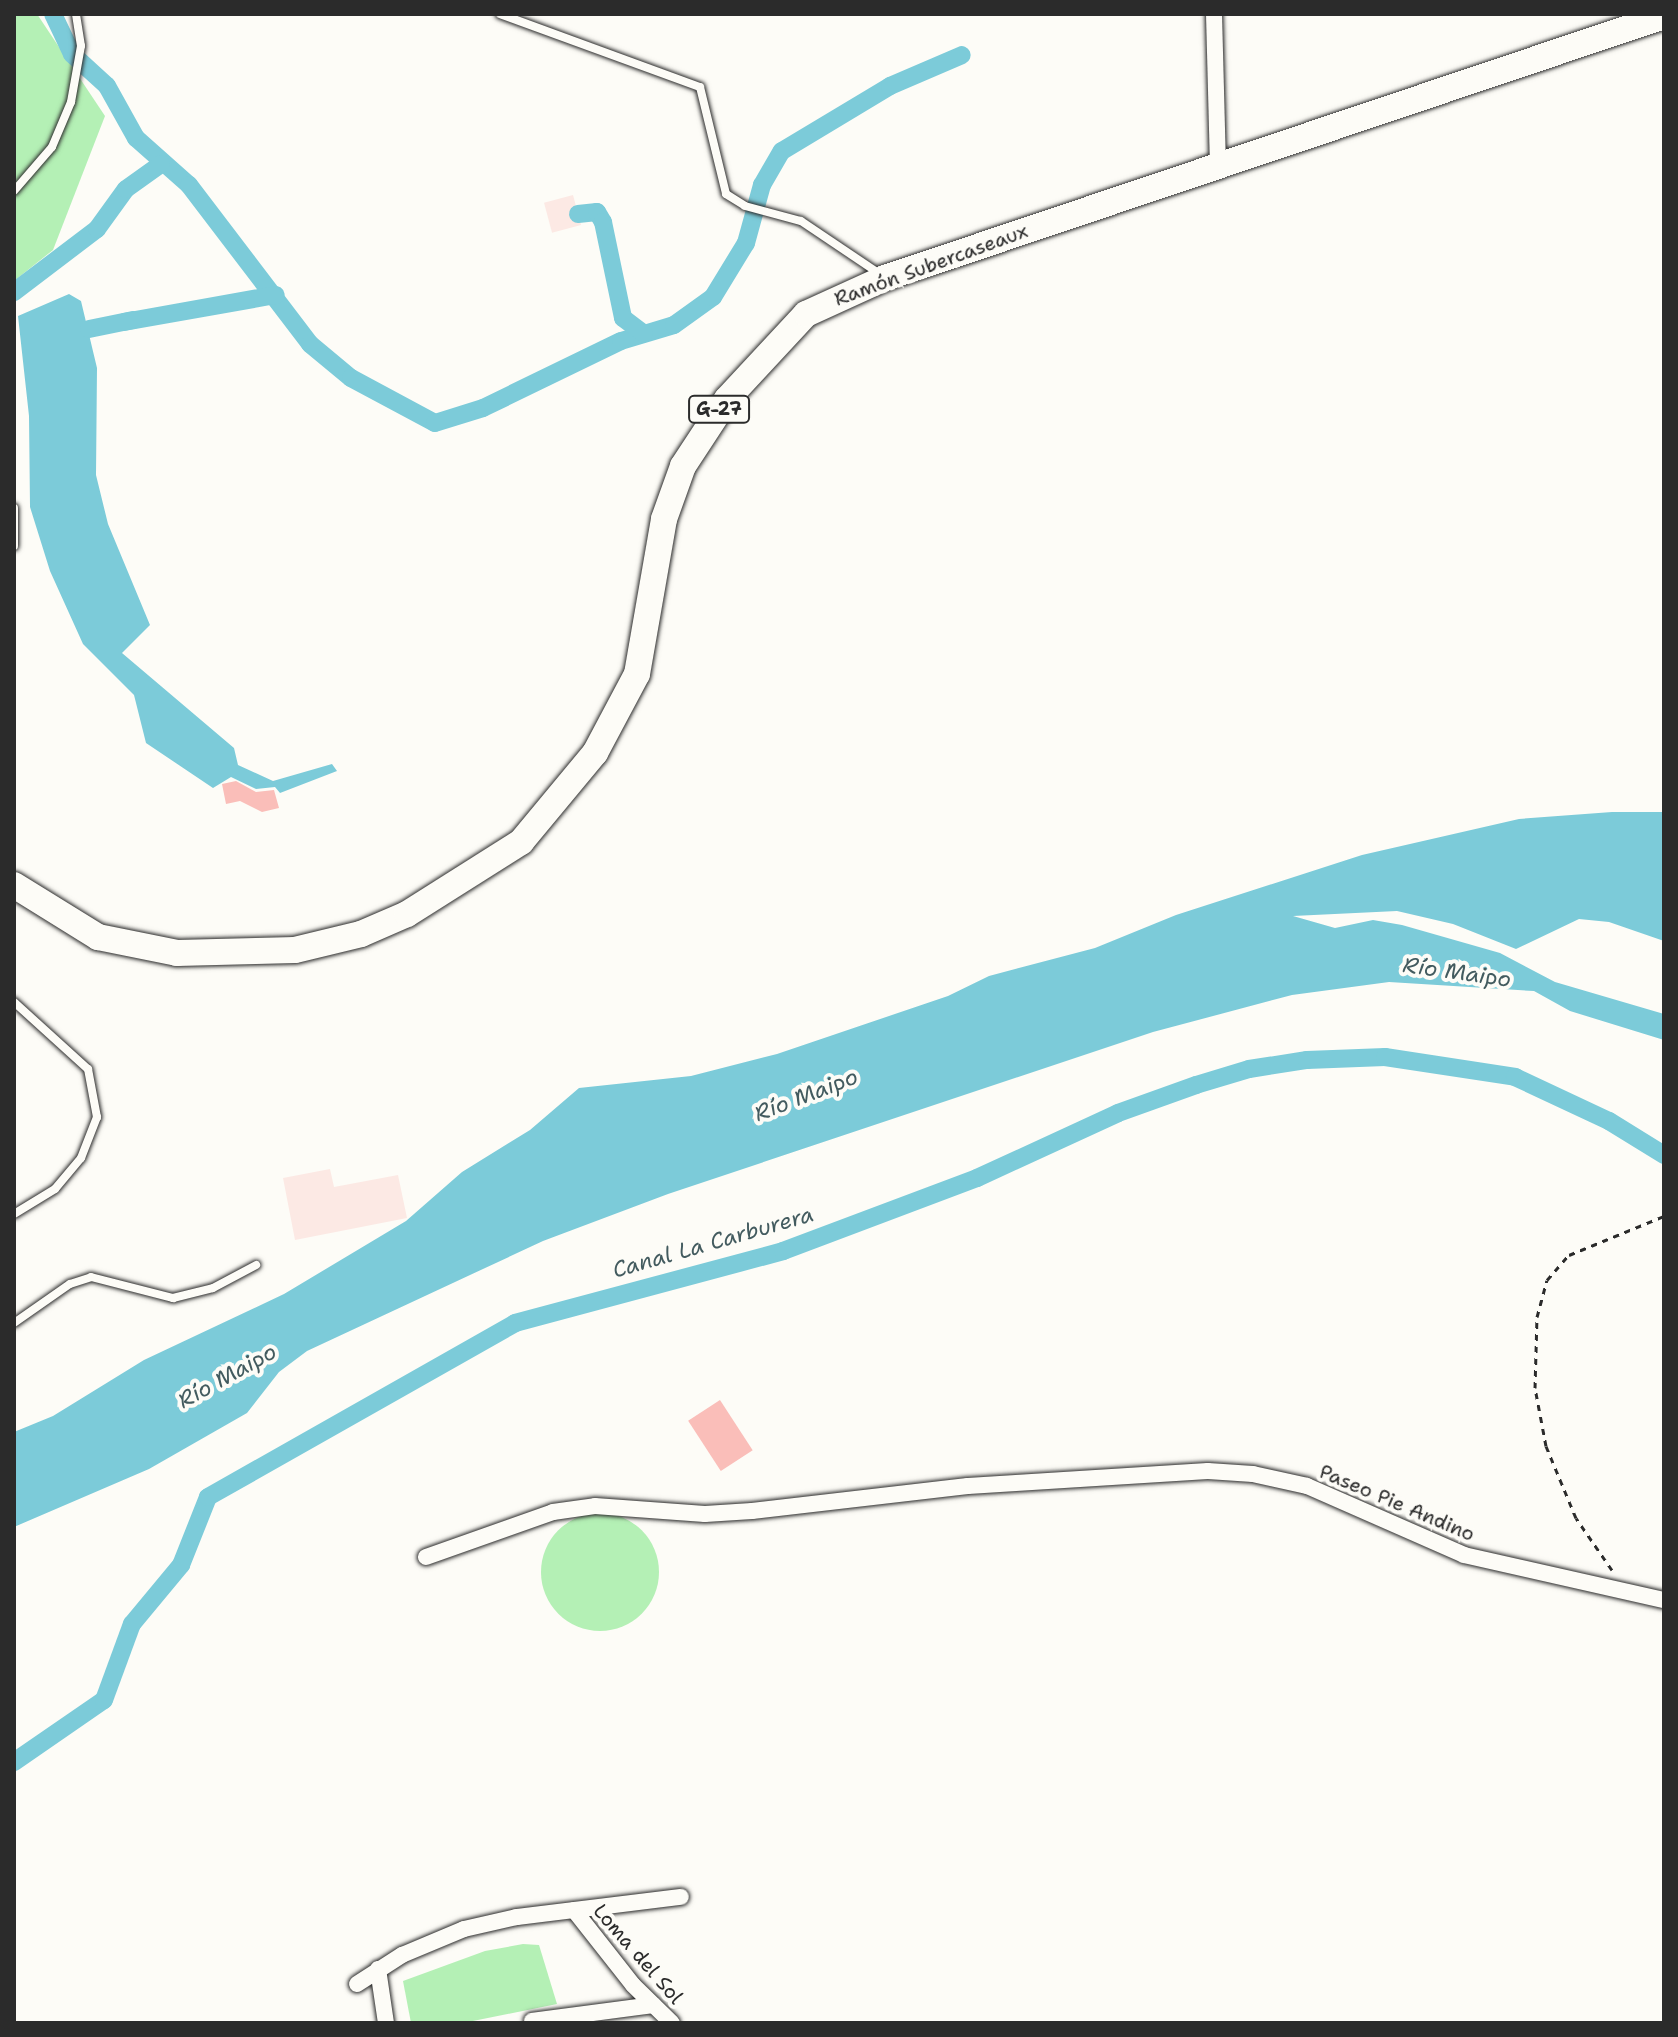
<!DOCTYPE html>
<meta charset="utf-8">
<style>
body{margin:0}
#map{position:relative;width:1678px;height:2037px;overflow:hidden;background:#fdfcf7;font-family:"Shantell Sans",sans-serif}
div>[style]{position:absolute}
[style*='--x']{left:calc(var(--x)*1px);top:calc(var(--y)*1px);width:calc(var(--w)*1px);rotate:calc(var(--a)*1deg)}
.built>*{inset:0;background:#fce9e4;transform-origin:0 0}
.green>*{inset:0;background:#b4f0b5}
.round{border-radius:50%}
.water>*{inset:0;background:#7ccbd9}
.canal>*{height:18px;margin:-9px;padding:0 9px;transform-origin:9px;border-radius:9px;background:#7ccbd9}
.building>*{inset:0;background:#fabeb9;transform-origin:0 0}
.path>*{height:3px;margin-top:-1.5px;transform-origin:0;background:repeating-linear-gradient(90deg,#2b2b2b 0 6px,transparent 0 12px)}
.roads{filter:drop-shadow(0 0 2px #2b2b2b) drop-shadow(0 0 2px #2b2b2b)}
.service>*{height:8px;margin:-4px;padding:0 4px;transform-origin:4px;border-radius:4px;background:#fdfcf7}
.minor>*{height:16px;margin:-8px;padding:0 8px;transform-origin:8px;border-radius:8px;background:#fdfcf7}
.primary>*{height:26px;margin:-13px;padding:0 13px;transform-origin:13px;border-radius:13px;background:#fdfcf7}
span{translate:-50% -50%;white-space:nowrap;text-align:center;line-height:1.15;-webkit-text-stroke:8px #fdfcf7;paint-order:stroke}
.shield-label span{padding:2px 6px;background:#fdfcf7;border:2px solid;border-radius:6px;-webkit-text-stroke-width:0}
.shield-label{font-size:18px;color:#2b2b2b;font-weight:700}
.street-label{font-size:20px;color:#2b2b2b}
.water-label{font-size:22px;color:#435b5f;font-style:italic}
.frame{position:absolute;inset:0;border:16px solid #2b2b2b;pointer-events:none}
</style>
<div id="map">
<div class="built">
<div style="left:573px;top:195px;width:31px;height:30px;rotate:75deg"></div>
<div style="clip-path:polygon(330px 1169px,334px 1187px,398px 1175px,407px 1218px,295px 1240px,283px 1178px)"></div>
</div>
<div class="green">
<div style="clip-path:polygon(14px 14px,37px 14px,105px 116px,53px 250px,14px 281px)"></div>
<div class="round" style="left:541px;top:1513px;width:118px;height:118px"></div>
<div style="clip-path:polygon(523px 1944px,539px 1945px,557px 2004px,463px 2023px,411px 2023px,403px 1981px,485px 1951px)"></div>
</div>
<div class="water">
<div style="clip-path:polygon(69px 294px,81px 301px,97px 368px,96px 475px,108px 524px,150px 625px,122px 653px,234px 748px,238px 765px,273px 781px,332px 764px,337px 771px,280px 793px,275px 787px,256px 789px,231px 777px,213px 788px,146px 743px,134px 695px,83px 644px,50px 571px,30px 507px,29px 416px,18px 316px)"></div>
<div style="clip-path:polygon(1612px 812px,1664px 812px,1664px 941px,1609px 922px,1579px 919px,1516px 949px,1453px 924px,1397px 911px,1293px 916px,1335px 928px,1373px 920px,1402px 925px,1500px 953px,1555px 982px,1664px 1014px,1664px 1040px,1570px 1011px,1534px 991px,1389px 982px,1292px 995px,1153px 1032px,668px 1194px,543px 1241px,307px 1351px,279px 1372px,247px 1413px,149px 1469px,14px 1527px,14px 1432px,53px 1416px,144px 1360px,284px 1294px,406px 1221px,462px 1172px,530px 1130px,579px 1088px,691px 1076px,777px 1054px,948px 996px,989px 976px,1095px 948px,1176px 915px,1362px 855px,1519px 819px)"></div>
</div>
<div class="canal">
<div style="--x:53;--y:14;--w:44;--a:64.6"></div>
<div style="--x:72;--y:54;--w:47;--a:42.4"></div>
<div style="--x:107;--y:86;--w:60;--a:60.9"></div>
<div style="--x:136;--y:138;--w:71;--a:41.6"></div>
<div style="--x:189;--y:185;--w:200;--a:52.7"></div>
<div style="--x:310;--y:344;--w:53;--a:39.7"></div>
<div style="--x:351;--y:378;--w:95;--a:28.2"></div>
<div style="--x:435;--y:423;--w:50;--a:-17.4"></div>
<div style="--x:483;--y:408;--w:153;--a:-25.9"></div>
<div style="--x:621;--y:341;--w:55;--a:-16.8"></div>
<div style="--x:674;--y:325;--w:48;--a:-35.7"></div>
<div style="--x:713;--y:297;--w:63;--a:-58.6"></div>
<div style="--x:746;--y:243;--w:60;--a:-74.6"></div>
<div style="--x:762;--y:185;--w:39;--a:-60"></div>
<div style="--x:782;--y:151;--w:126;--a:-31"></div>
<div style="--x:890;--y:86;--w:78;--a:-23.3"></div>
<div style="--x:578;--y:214;--w:19;--a:-6"></div>
<div style="--x:597;--y:212;--w:12;--a:59"></div>
<div style="--x:603;--y:222;--w:98;--a:78.2"></div>
<div style="--x:623;--y:318;--w:26;--a:37"></div>
<div style="--x:14;--y:292;--w:104;--a:-37.2"></div>
<div style="--x:97;--y:229;--w:49;--a:-54.1"></div>
<div style="--x:126;--y:189;--w:43;--a:-35.5"></div>
<div style="--x:124;--y:322;--w:154;--a:-10.1"></div>
<div style="--x:89;--y:329;--w:45;--a:-11.6"></div>
<div style="--x:14;--y:1762;--w:109;--a:-34.6"></div>
<div style="--x:104;--y:1700;--w:81;--a:-69.8"></div>
<div style="--x:132;--y:1624;--w:77;--a:-50.3"></div>
<div style="--x:181;--y:1565;--w:73;--a:-68.3"></div>
<div style="--x:208;--y:1497;--w:353;--a:-29.5"></div>
<div style="--x:515;--y:1323;--w:278;--a:-15"></div>
<div style="--x:783;--y:1251;--w:207;--a:-20.6"></div>
<div style="--x:977;--y:1178;--w:155;--a:-24.7"></div>
<div style="--x:1118;--y:1113;--w:83;--a:-19.7"></div>
<div style="--x:1196;--y:1085;--w:55;--a:-16.8"></div>
<div style="--x:1249;--y:1069;--w:59;--a:-8.8"></div>
<div style="--x:1307;--y:1060;--w:78;--a:-2.2"></div>
<div style="--x:1385;--y:1057;--w:132;--a:8.7"></div>
<div style="--x:1515;--y:1077;--w:104;--a:25.1"></div>
<div style="--x:1609;--y:1121;--w:65;--a:31.7"></div>
</div>
<div class="building">
<div style="clip-path:polygon(236px 781px,256px 792px,274px 790px,279px 808px,262px 812px,240px 801px,226px 804px,222px 784px)"></div>
<div style="left:720px;top:1400px;width:60px;height:38px;rotate:57deg"></div>
</div>
<div class="path">
<div style="--x:1612;--y:1570;--w:63;--a:-124.7"></div>
<div style="--x:1576;--y:1518;--w:78;--a:-112.6"></div>
<div style="--x:1546;--y:1446;--w:59;--a:-100.7"></div>
<div style="--x:1535;--y:1388;--w:71;--a:-88.4"></div>
<div style="--x:1537;--y:1317;--w:38;--a:-75"></div>
<div style="--x:1547;--y:1280;--w:33;--a:-49"></div>
<div style="--x:1569;--y:1255;--w:103;--a:-22.3"></div>
</div>
<div class="roads">
<div class="service">
<div style="--x:500;--y:14;--w:213;--a:20.1"></div>
<div style="--x:700;--y:87;--w:110;--a:76.3"></div>
<div style="--x:726;--y:194;--w:22;--a:32"></div>
<div style="--x:745;--y:206;--w:58;--a:15"></div>
<div style="--x:801;--y:221;--w:95;--a:33.9"></div>
<div style="--x:14;--y:191;--w:58;--a:-49.2"></div>
<div style="--x:52;--y:147;--w:49;--a:-67.1"></div>
<div style="--x:71;--y:102;--w:57;--a:-79.9"></div>
<div style="--x:81;--y:46;--w:32;--a:-99"></div>
<div style="--x:14;--y:508;--w:38;--a:90"></div>
<div style="--x:14;--y:1002;--w:100;--a:42.2"></div>
<div style="--x:88;--y:1069;--w:49;--a:79.4"></div>
<div style="--x:97;--y:1117;--w:44;--a:111.3"></div>
<div style="--x:81;--y:1158;--w:40;--a:130"></div>
<div style="--x:55;--y:1189;--w:48;--a:148.6"></div>
<div style="--x:14;--y:1323;--w:68;--a:-34.9"></div>
<div style="--x:70;--y:1284;--w:22;--a:-18"></div>
<div style="--x:91;--y:1277;--w:85;--a:14.4"></div>
<div style="--x:173;--y:1298;--w:41;--a:-14"></div>
<div style="--x:213;--y:1288;--w:49;--a:-28.1"></div>
</div>
<div class="minor">
<div style="--x:1214;--y:14;--w:153;--a:88.5"></div>
<div style="--x:426;--y:1557;--w:135;--a:-19.5"></div>
<div style="--x:553;--y:1512;--w:42;--a:-8.1"></div>
<div style="--x:595;--y:1506;--w:110;--a:4.2"></div>
<div style="--x:705;--y:1514;--w:47;--a:-3.7"></div>
<div style="--x:752;--y:1511;--w:217;--a:-6.6"></div>
<div style="--x:968;--y:1486;--w:240;--a:-3.6"></div>
<div style="--x:1208;--y:1471;--w:45;--a:3.8"></div>
<div style="--x:1253;--y:1474;--w:55;--a:12.5"></div>
<div style="--x:1307;--y:1486;--w:171;--a:23.7"></div>
<div style="--x:1464;--y:1555;--w:205;--a:12.7"></div>
<div style="--x:574;--y:1910;--w:95;--a:51.8"></div>
<div style="--x:633;--y:1985;--w:54;--a:44.3"></div>
<div style="--x:378;--y:1969;--w:55;--a:81.6"></div>
<div style="--x:357;--y:1984;--w:54;--a:-32.8"></div>
<div style="--x:402;--y:1955;--w:67;--a:-22.8"></div>
<div style="--x:464;--y:1929;--w:54;--a:-12.8"></div>
<div style="--x:517;--y:1917;--w:165;--a:-7"></div>
<div style="--x:532;--y:2021;--w:122;--a:-7.5"></div>
</div>
<div class="primary">
<div style="--x:14;--y:885;--w:99;--a:31.8"></div>
<div style="--x:98;--y:937;--w:81;--a:11.4"></div>
<div style="--x:177;--y:953;--w:118;--a:-1.5"></div>
<div style="--x:295;--y:950;--w:68;--a:-13.6"></div>
<div style="--x:361;--y:934;--w:50;--a:-23.5"></div>
<div style="--x:407;--y:914;--w:135;--a:-32.3"></div>
<div style="--x:521;--y:842;--w:116;--a:-50.3"></div>
<div style="--x:595;--y:753;--w:89;--a:-62"></div>
<div style="--x:637;--y:674;--w:157;--a:-80.1"></div>
<div style="--x:664;--y:519;--w:56;--a:-70.3"></div>
<div style="--x:683;--y:466;--w:80;--a:-56.7"></div>
<div style="--x:727;--y:399;--w:116;--a:-47.1"></div>
<div style="--x:806;--y:314;--w:87;--a:-24.5"></div>
<div style="--x:885;--y:278;--w:822;--a:-18.59"></div>
</div>
</div>
<div class="shield-label">
<span style="left:719px;top:409px">G-27</span>
</div>
<div class="street-label">
<span style="left:931px;top:265px;rotate:-20deg">Ramón Subercaseaux</span>
<span style="left:1397px;top:1503px;rotate:23deg">Paseo Pie Andino</span>
<span style="left:638px;top:1954px;rotate:49deg">Loma del Sol</span>
</div>
<div class="water-label">
<span style="left:1457px;top:972px;rotate:8deg">Río Maipo</span>
<span style="left:806px;top:1095px;rotate:-21deg">Río Maipo</span>
<span style="left:713px;top:1242px;rotate:-16deg">Canal La Carburera</span>
<span style="left:227px;top:1376px;rotate:-29deg">Río Maipo</span>
</div>
<div class="frame"></div>
</div>
